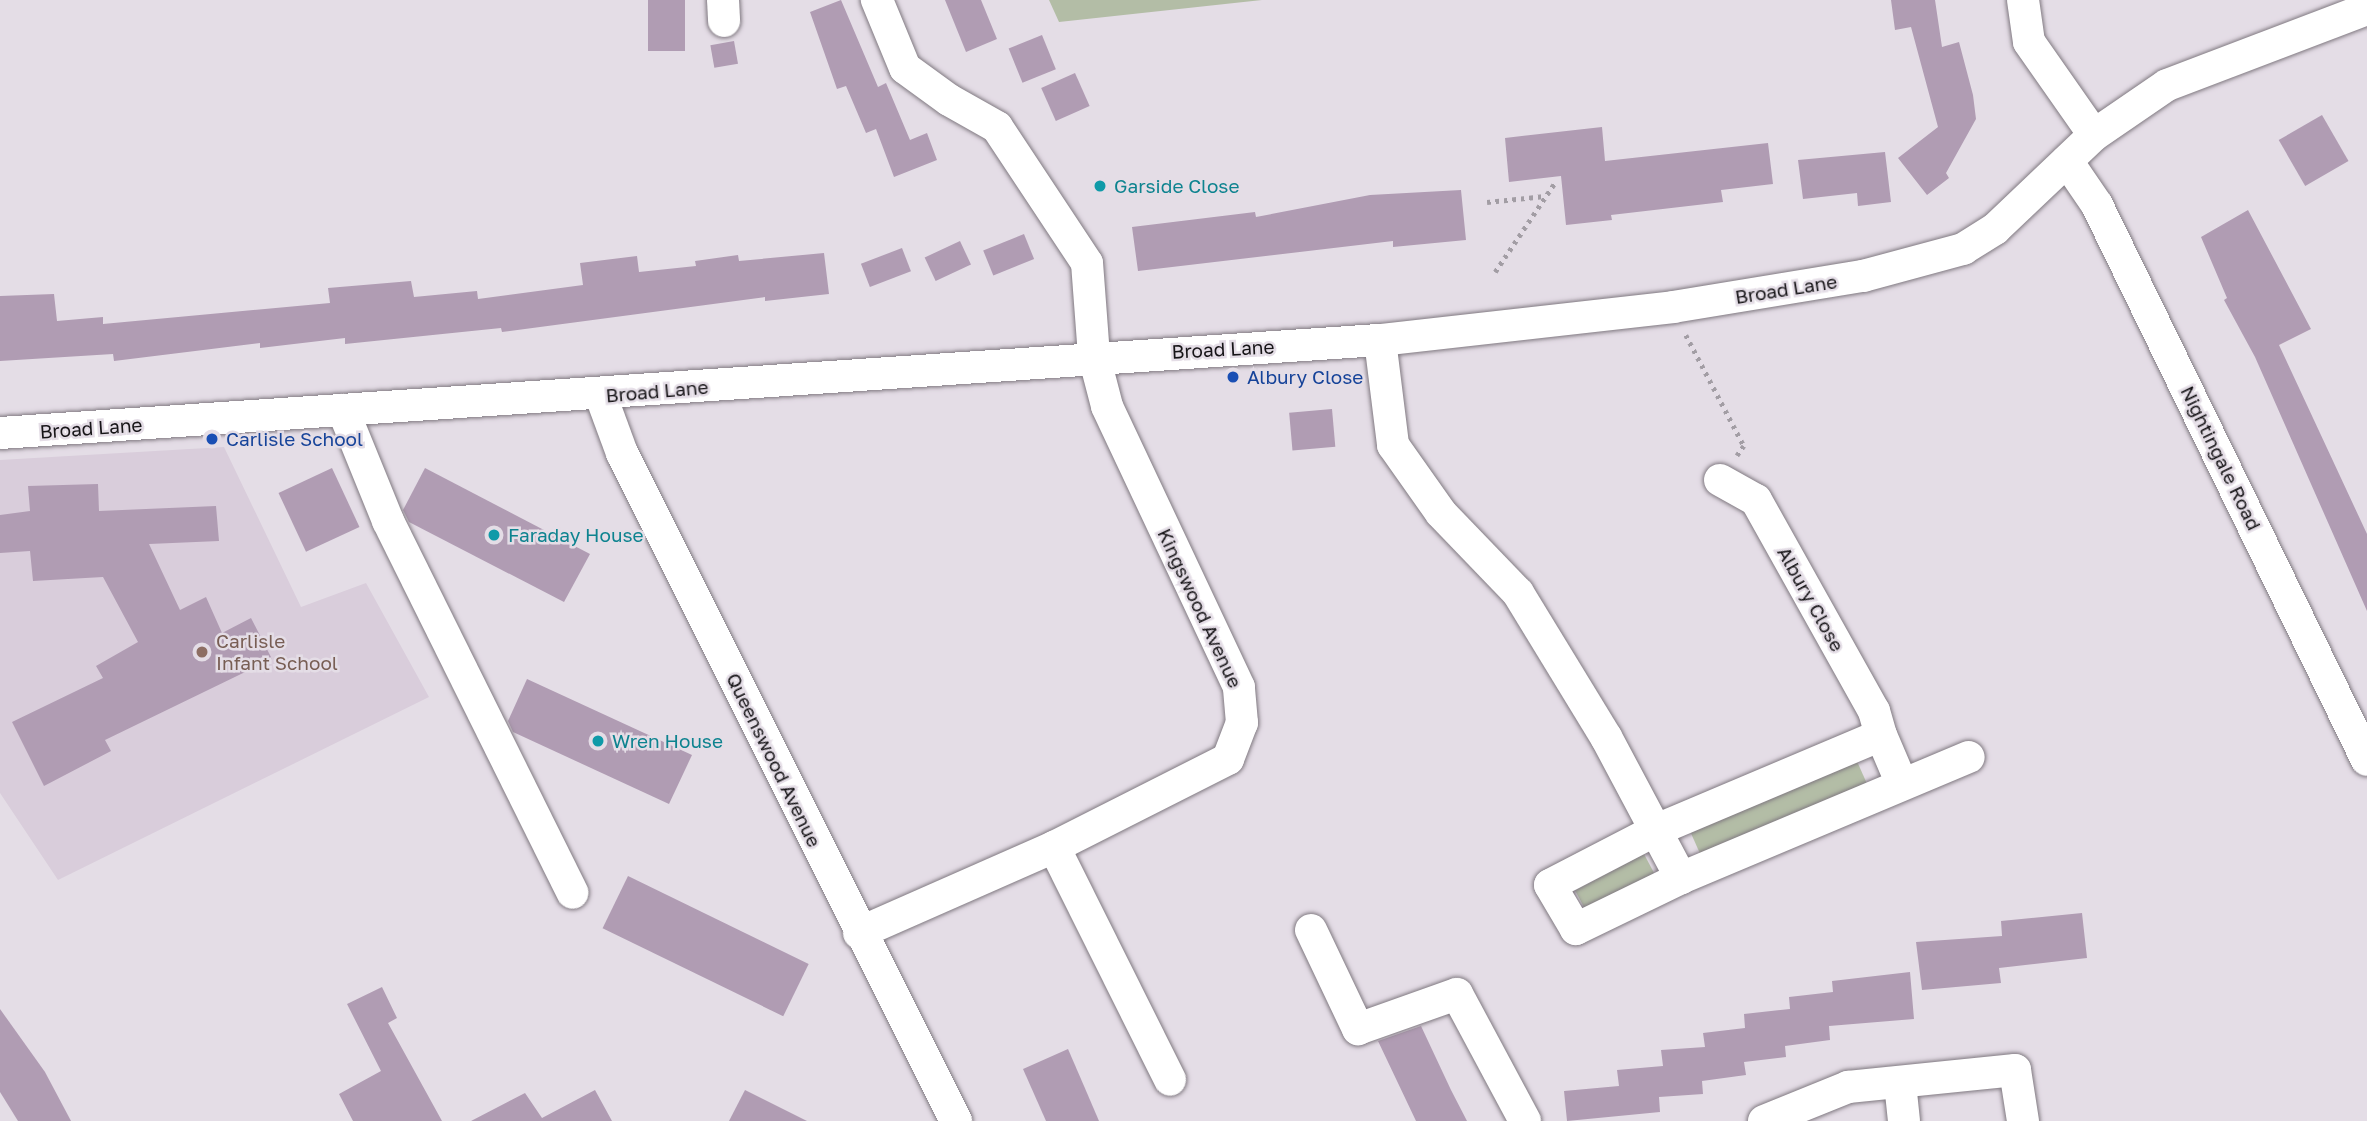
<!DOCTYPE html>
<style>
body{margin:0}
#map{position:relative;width:2367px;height:1121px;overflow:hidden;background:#e4dde6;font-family:"Golos Text",sans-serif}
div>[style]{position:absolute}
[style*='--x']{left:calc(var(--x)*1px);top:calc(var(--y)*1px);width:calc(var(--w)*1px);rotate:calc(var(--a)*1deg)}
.built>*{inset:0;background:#d9cddb}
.green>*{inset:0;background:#b3bda6;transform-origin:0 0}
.building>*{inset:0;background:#b09cb3;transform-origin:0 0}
.path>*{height:4.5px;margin-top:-2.25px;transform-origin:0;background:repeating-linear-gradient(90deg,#a29da4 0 3.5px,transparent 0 8.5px)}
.roads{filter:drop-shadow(0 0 2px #807981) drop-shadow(0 0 2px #807981)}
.minor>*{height:32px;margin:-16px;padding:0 16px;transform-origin:16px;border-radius:16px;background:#fff}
.dots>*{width:19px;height:19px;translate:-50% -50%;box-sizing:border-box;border:4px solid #e4dde6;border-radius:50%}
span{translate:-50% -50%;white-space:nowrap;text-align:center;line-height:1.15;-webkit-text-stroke:5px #e4dde6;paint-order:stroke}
.culture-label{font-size:19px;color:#0d838f}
.left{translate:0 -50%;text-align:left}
.street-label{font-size:19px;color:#171518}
.transit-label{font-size:19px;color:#164399}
.education-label{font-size:19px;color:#785e54}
</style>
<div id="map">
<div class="built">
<div style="clip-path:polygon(224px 447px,301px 607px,366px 583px,429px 697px,58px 880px,0 793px,0 460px)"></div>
</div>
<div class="green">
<div style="clip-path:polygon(1049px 0,1262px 0,1059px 22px)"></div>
<div style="left:1856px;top:759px;width:27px;height:181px;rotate:66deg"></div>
<div style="left:1644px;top:854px;width:26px;height:78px;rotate:62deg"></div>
</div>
<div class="building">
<div style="left:648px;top:0;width:37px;height:51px"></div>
<div style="clip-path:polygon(841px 0,878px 87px,886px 83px,910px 140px,927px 133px,937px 160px,894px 177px,876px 129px,866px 133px,846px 86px,837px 89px,810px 12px)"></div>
<div style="clip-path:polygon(945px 0,981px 0,997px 39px,966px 52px)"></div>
<div style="clip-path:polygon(1891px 0,1935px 0,1942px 47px,1959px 42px,1973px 95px,1976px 119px,1946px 173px,1949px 178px,1927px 195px,1898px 158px,1938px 127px,1911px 27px,1895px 30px)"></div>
<div style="left:1042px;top:35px;width:37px;height:36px;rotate:68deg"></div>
<div style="left:734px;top:41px;width:23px;height:24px;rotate:80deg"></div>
<div style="left:1075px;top:73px;width:36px;height:37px;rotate:66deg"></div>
<div style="left:2322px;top:115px;width:53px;height:50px;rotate:60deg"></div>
<div style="clip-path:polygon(1602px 127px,1605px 161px,1768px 143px,1773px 184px,1721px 190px,1723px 202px,1611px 215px,1612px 220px,1566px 225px,1561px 176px,1509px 182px,1505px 138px)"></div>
<div style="clip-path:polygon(1885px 152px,1891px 202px,1858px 206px,1857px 193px,1803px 199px,1798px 160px)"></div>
<div style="clip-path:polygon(1461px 190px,1466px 240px,1393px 247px,1393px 241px,1138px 271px,1132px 227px,1255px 212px,1256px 217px,1370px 195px)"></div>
<div style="clip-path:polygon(2248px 210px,2311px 329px,2279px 345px,2367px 534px,2367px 611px,2255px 357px,2224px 300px,2227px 298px,2201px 237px)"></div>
<div style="left:1024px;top:234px;width:27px;height:44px;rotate:68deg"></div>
<div style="left:960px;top:241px;width:26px;height:39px;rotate:65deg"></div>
<div style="left:902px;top:248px;width:25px;height:44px;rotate:69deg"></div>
<div style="clip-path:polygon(824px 253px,829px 294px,765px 301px,765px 297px,502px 332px,501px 328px,345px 344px,345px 338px,260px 348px,260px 343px,114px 361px,113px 354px,0 361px,0 296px,54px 294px,57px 321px,103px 317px,103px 324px,330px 303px,328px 288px,411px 281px,414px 297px,477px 291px,478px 299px,583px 285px,580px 263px,637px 256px,639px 272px,696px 266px,695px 261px,738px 255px,739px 261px)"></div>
<div style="left:1332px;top:409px;width:38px;height:43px;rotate:85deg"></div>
<div style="left:332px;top:468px;width:65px;height:59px;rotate:65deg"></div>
<div style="clip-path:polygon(425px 468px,590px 554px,564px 602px,409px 522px,403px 510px)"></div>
<div style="clip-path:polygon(98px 484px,99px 511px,216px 506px,219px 541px,149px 544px,180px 610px,206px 597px,222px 633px,251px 618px,272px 659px,105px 740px,111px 751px,44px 786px,12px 722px,103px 678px,96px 666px,138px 642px,103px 577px,33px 581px,30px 551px,0 553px,0 515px,30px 511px,28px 486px)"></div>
<div style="clip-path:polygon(527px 679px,692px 755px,669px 804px,513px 732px,508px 721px)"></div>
<div style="left:628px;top:876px;width:201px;height:58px;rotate:26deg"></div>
<div style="clip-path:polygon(2082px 913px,2087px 958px,1999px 968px,2001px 983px,1922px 990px,1916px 942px,2002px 936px,2001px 921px)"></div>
<div style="clip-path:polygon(1910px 972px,1914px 1019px,1829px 1026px,1830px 1040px,1785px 1046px,1786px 1057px,1744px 1062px,1746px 1075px,1702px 1081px,1703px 1094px,1659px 1097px,1660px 1112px,1567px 1121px,1564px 1091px,1619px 1086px,1617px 1070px,1663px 1066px,1661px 1050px,1705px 1047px,1703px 1033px,1745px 1028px,1744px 1014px,1790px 1009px,1789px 997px,1833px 992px,1832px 981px)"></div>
<div style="clip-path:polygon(382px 987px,397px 1018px,388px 1023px,442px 1121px,353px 1121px,339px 1094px,381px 1071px,347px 1004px)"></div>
<div style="clip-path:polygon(0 1009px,45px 1072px,71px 1121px,18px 1121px,0 1092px)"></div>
<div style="clip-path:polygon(1421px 1026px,1451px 1090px,1467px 1121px,1416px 1121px,1378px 1041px)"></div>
<div style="clip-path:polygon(1068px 1049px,1084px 1086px,1099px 1121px,1046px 1121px,1023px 1069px)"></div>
<div style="clip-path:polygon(595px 1090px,612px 1121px,471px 1121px,525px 1093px,542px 1118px)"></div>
<div style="clip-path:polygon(745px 1090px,807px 1121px,729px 1121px)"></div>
</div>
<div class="path">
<div style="--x:1487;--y:202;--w:58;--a:-5.9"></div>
<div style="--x:1495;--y:272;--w:106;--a:-56.2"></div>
<div style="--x:1686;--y:335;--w:125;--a:62.4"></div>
<div style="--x:1744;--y:446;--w:12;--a:125"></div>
</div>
<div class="roads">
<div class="minor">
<div style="--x:723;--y:0;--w:21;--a:87"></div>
<div style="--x:2023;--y:0;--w:42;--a:81.9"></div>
<div style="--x:2029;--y:42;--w:113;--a:55"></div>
<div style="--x:2067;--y:161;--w:53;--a:55.7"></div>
<div style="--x:2097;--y:205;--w:617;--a:64.06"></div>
<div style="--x:1380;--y:340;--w:106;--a:82.9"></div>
<div style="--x:1393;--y:445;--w:83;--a:54.8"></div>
<div style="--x:1441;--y:513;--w:111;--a:46.1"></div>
<div style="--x:1518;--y:593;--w:169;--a:58.6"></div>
<div style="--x:1606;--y:737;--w:160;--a:62"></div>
<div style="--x:1681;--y:878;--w:312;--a:-22.8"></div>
<div style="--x:601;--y:396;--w:61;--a:69.8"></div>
<div style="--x:622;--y:453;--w:747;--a:63.43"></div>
<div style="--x:343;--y:410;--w:120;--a:67.9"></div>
<div style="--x:388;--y:521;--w:415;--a:63.6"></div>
<div style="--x:0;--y:433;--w:1383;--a:-3.86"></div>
<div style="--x:1380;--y:340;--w:295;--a:-6.4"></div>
<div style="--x:1673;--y:307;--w:193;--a:-9.3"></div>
<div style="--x:1863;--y:276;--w:104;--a:-15.1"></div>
<div style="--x:1963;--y:249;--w:38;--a:-32"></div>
<div style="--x:1995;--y:229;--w:137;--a:-43.5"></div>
<div style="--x:2094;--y:135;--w:88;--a:-34.4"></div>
<div style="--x:2167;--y:85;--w:214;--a:-20.8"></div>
<div style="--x:1720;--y:480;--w:41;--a:29.1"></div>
<div style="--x:1756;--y:500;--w:242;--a:60.8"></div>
<div style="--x:1874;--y:711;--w:25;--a:74"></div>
<div style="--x:1054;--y:847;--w:260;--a:63.5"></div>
<div style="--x:1681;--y:878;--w:117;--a:154.1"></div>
<div style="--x:1576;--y:929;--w:51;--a:-120.6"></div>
<div style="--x:1550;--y:885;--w:117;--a:-27.4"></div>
<div style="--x:1654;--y:831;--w:246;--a:-22.9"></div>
<div style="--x:1881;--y:735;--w:51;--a:66.9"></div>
<div style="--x:1311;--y:930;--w:110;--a:64.6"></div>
<div style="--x:1358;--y:1029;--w:105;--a:-19.5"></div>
<div style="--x:1457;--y:994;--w:144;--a:61.8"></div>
<div style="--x:859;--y:933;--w:213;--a:-23.8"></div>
<div style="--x:1054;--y:847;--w:195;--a:-26.8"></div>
<div style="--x:1228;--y:759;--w:39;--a:-69"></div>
<div style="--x:1242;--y:723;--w:36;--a:-95"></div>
<div style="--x:1239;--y:687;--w:310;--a:-115.2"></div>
<div style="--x:1107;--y:406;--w:52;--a:-104.6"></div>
<div style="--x:1094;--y:356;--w:93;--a:-94.3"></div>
<div style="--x:1087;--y:263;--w:163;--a:-123.5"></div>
<div style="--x:997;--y:127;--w:55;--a:-150.6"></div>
<div style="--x:949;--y:100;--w:54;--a:-144"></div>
<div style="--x:905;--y:68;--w:74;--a:-112.4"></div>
<div style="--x:1900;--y:1083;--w:38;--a:84"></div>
<div style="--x:1764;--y:1121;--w:91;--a:-22"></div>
<div style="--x:1848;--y:1087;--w:168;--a:-5.8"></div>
<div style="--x:2015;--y:1070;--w:52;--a:81.1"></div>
</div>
</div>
<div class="dots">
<div style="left:1100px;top:186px;background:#0f9aa8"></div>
<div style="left:1233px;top:377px;background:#1a4fb4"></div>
<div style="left:212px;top:439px;background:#1a4fb4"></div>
<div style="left:494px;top:535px;background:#0f9aa8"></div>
<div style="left:202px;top:652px;background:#8d6e63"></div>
<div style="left:598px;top:741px;background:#0f9aa8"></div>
</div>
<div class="culture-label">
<span class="left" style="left:1114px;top:186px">Garside Close</span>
<span class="left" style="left:508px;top:535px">Faraday House</span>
<span class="left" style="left:612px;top:741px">Wren House</span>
</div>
<div class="street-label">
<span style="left:1786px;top:289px;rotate:-9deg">Broad Lane</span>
<span style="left:1223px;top:349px;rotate:-3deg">Broad Lane</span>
<span style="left:657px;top:391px;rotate:-5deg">Broad Lane</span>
<span style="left:91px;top:428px;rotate:-4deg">Broad Lane</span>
<span style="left:2221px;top:458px;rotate:64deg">Nightingale Road</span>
<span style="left:1811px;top:599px;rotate:61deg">Albury Close</span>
<span style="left:1200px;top:608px;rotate:65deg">Kingswood Avenue</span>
<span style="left:774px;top:760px;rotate:64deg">Queenswood Avenue</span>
</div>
<div class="transit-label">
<span class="left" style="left:1247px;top:377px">Albury Close</span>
<span class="left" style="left:226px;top:439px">Carlisle School</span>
</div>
<div class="education-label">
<span class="left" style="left:216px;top:652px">Carlisle<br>Infant School</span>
</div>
</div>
